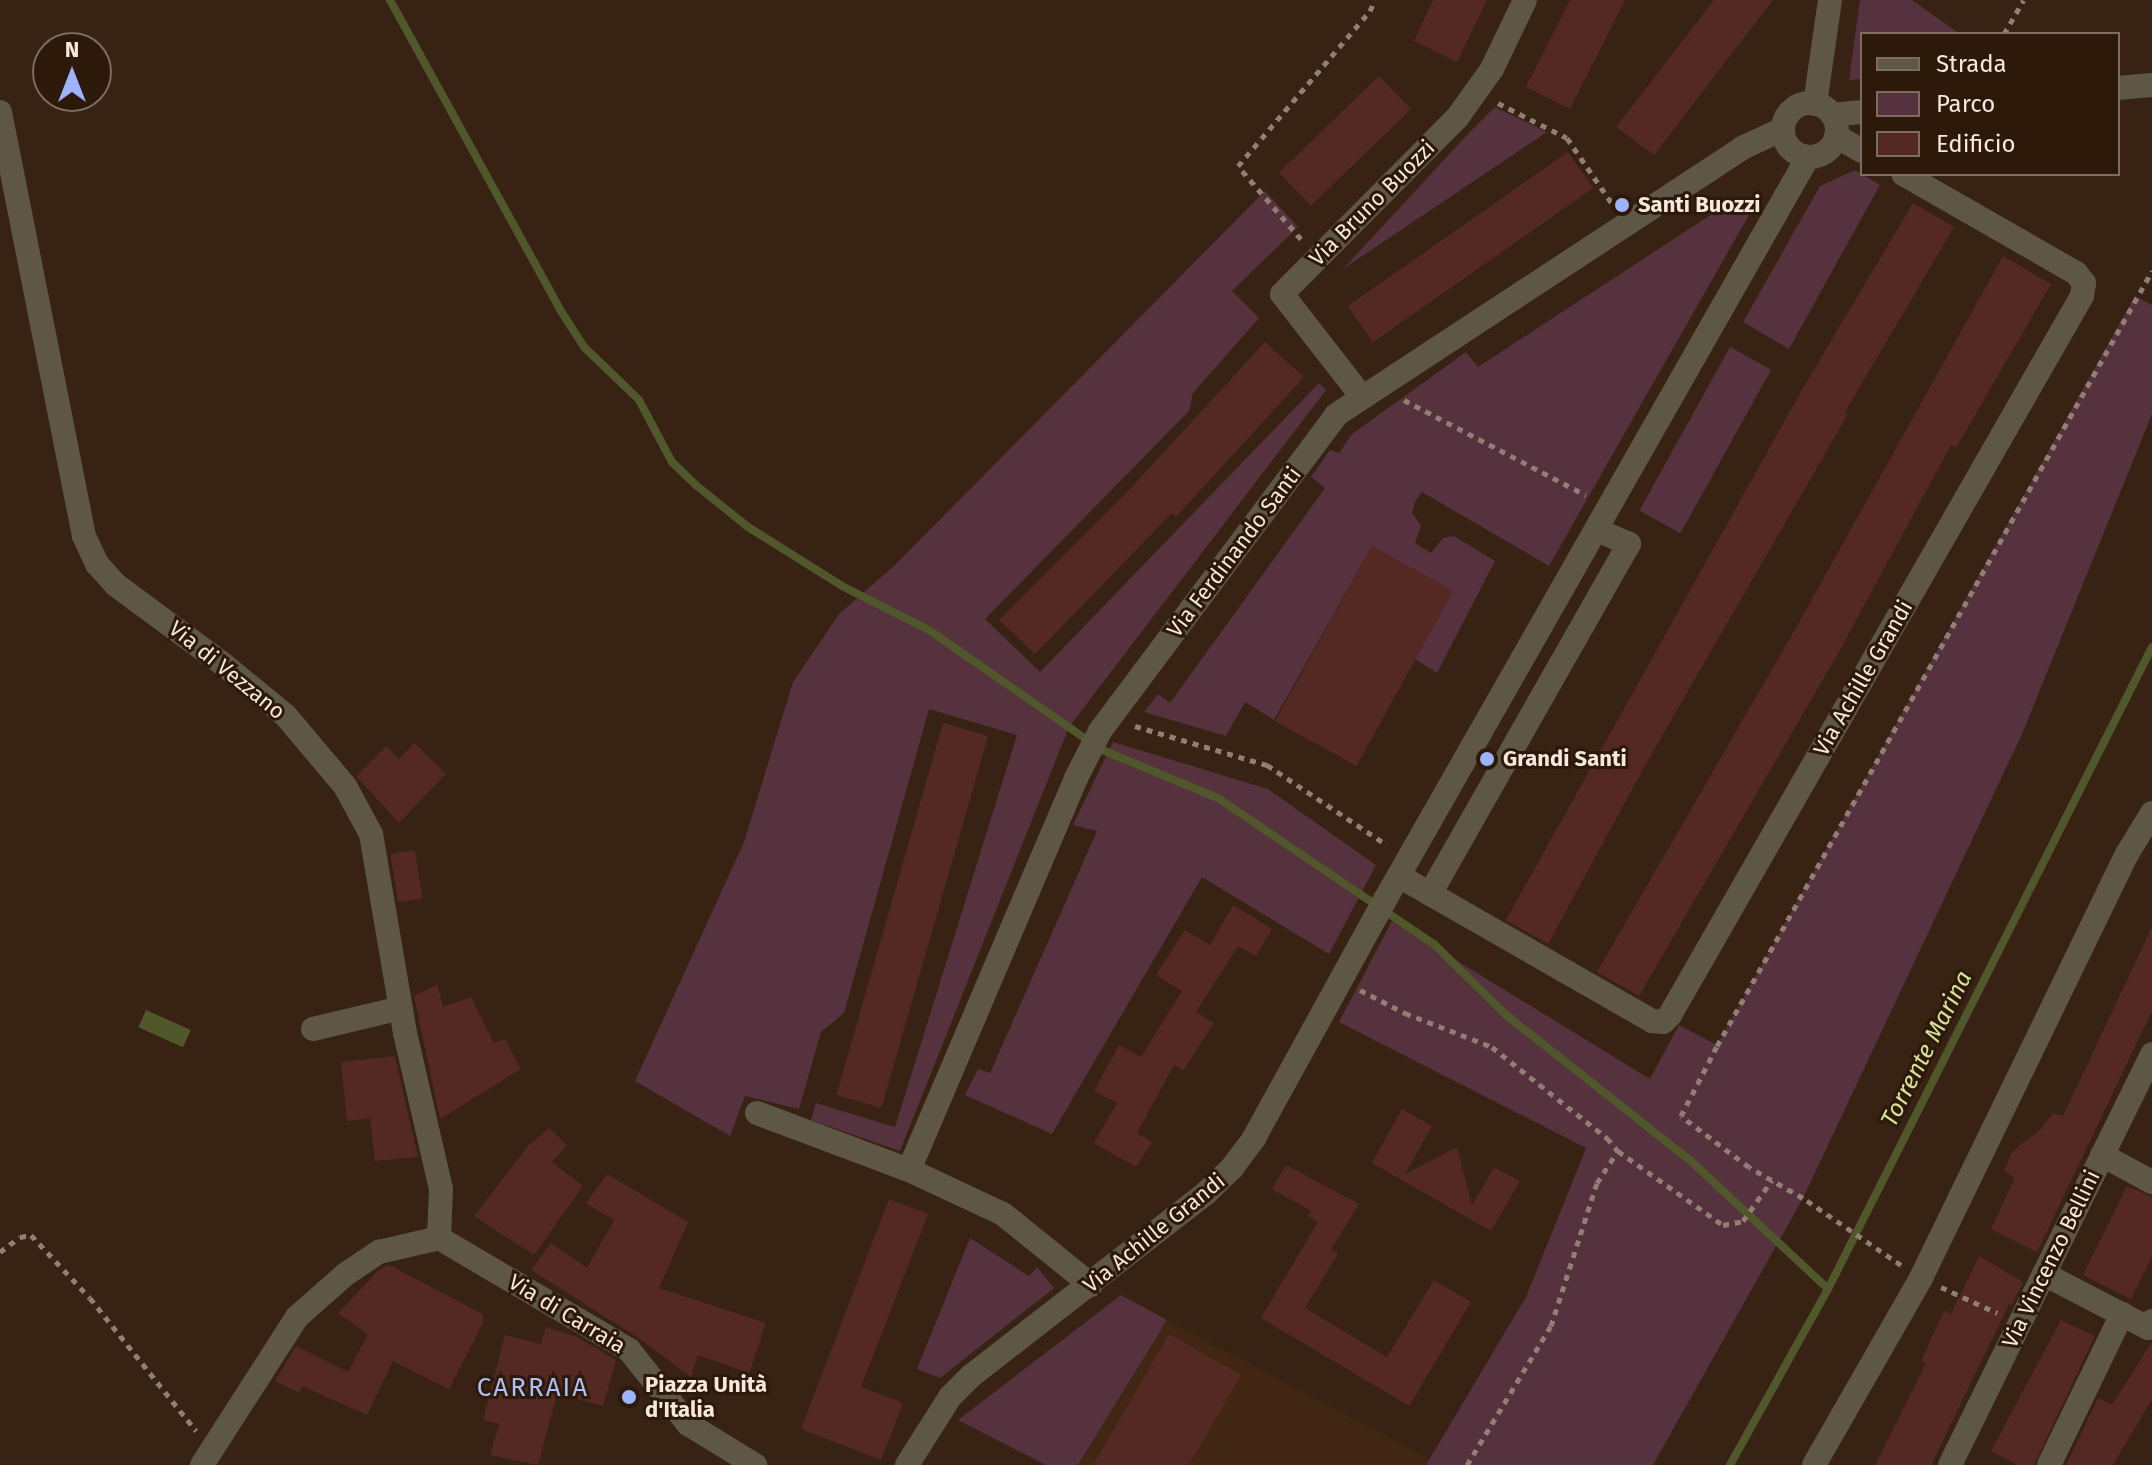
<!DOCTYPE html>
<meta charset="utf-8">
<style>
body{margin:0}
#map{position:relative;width:2152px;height:1465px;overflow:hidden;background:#372213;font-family:"Fira Sans",sans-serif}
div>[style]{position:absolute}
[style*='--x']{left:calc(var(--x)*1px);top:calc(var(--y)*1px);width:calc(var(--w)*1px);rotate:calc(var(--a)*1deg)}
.built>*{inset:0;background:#412713}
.green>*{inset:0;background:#55323e;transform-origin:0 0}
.water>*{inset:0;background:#50572b;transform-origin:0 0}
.stream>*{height:8px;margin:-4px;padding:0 4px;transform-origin:4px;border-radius:4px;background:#50572b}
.building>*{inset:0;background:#542924;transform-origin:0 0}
.path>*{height:5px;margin-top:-2.5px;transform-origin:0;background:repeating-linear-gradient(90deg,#907f72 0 6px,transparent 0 12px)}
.minor>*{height:24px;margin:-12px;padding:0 12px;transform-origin:12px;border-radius:12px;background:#5f5745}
.minor>.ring{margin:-12px;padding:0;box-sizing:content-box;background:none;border:24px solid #5f5745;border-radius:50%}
.dots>*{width:22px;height:22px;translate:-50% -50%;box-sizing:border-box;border:4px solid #2c190a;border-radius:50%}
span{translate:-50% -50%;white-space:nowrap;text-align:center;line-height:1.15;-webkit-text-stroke:6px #2c190a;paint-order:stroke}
.street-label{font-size:22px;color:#f6e8de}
.poi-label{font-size:22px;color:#f6e8de;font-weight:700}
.left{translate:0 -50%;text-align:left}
.water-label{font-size:24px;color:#d6e298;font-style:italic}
.quarter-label{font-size:26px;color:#acbef5;letter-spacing:2px}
.legend{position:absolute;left:1860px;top:32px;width:260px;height:144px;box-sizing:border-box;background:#2c190a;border:2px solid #7d6c5f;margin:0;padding:10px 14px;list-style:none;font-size:24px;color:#f6e8de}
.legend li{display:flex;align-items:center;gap:16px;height:40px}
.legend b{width:40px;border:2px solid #7d6c5f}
.north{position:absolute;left:32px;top:32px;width:80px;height:80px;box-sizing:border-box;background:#2c190a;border:2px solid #7d6c5f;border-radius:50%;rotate:0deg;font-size:22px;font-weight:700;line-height:32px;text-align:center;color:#f6e8de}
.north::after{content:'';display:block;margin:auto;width:28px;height:36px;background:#9db4fd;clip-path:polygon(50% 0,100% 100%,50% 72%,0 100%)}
</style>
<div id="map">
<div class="built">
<div style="clip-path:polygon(1167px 1320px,1430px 1459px,1426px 1465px,1078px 1465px)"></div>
</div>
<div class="green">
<div style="clip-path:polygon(1860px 0,1912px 0,1960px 34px,1862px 34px,1862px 79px,1849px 80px)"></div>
<div style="clip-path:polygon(1495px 107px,1547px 132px,1343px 269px,1466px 136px)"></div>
<div style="clip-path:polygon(1855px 170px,1880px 185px,1789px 349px,1743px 322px,1820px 186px)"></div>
<div style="clip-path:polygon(1265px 191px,1298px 227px,1232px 291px,1259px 318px,1193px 393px,1189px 411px,985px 619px,1040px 672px,1319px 383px,1326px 390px,1069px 727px,900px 1151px,811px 1120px,816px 1103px,895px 1127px,1017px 735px,929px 709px,844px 1013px,821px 1032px,799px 1109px,745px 1096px,730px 1136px,635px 1081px,744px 842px,793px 682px,839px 614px,895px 565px)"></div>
<div style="clip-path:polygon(1738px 197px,1749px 215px,1549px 566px,1422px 492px,1415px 502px,1412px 513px,1421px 525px,1415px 543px,1431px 553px,1443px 538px,1454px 536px,1495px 561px,1437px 673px,1415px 659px,1452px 591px,1372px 546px,1274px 720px,1245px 702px,1226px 736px,1144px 712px,1158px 694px,1170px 703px,1325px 488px,1311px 477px,1330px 450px,1339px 453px,1352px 434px,1466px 352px,1478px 367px)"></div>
<div style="clip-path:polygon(2135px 296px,2152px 305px,2152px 414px,2022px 734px,1803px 1198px,1653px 1465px,1426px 1465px,1526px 1297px,1586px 1148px,1339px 1022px,1392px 921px,1650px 1079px,1679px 1025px,1717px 1045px)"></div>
<div style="left:1730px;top:347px;width:47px;height:187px;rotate:29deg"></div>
<div style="clip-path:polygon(1113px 742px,1268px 789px,1376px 865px,1329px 954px,1202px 877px,1052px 1134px,965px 1095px,978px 1069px,990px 1073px,1097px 831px,1073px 825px)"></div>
<div style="clip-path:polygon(970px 1238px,1029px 1276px,1037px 1267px,1054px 1288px,940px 1378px,917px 1369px)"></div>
<div style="clip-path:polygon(1121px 1295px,1167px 1320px,1078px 1465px,1046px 1465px,958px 1420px)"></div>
</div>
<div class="water">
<div style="left:146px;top:1010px;width:49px;height:19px;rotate:24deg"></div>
</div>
<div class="stream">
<div style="--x:390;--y:0;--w:351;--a:61.2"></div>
<div style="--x:559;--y:308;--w:46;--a:57.3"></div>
<div style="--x:584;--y:347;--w:76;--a:43.9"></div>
<div style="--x:639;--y:400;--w:70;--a:62"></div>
<div style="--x:672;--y:462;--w:35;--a:44"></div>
<div style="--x:697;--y:486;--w:65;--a:38.8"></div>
<div style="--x:748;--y:527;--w:111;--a:32.1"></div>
<div style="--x:842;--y:586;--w:97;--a:26.8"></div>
<div style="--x:929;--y:630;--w:208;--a:34.8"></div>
<div style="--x:1100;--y:749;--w:128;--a:22.6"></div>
<div style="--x:1218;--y:798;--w:261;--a:34.1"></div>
<div style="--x:1434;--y:944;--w:101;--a:44.6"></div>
<div style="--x:1506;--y:1015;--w:237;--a:38.3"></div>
<div style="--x:1692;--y:1162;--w:186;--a:43"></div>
<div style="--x:1730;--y:1465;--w:201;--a:-60.9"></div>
<div style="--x:1828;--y:1289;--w:719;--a:-63.22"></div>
</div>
<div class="building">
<div style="clip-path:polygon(1433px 0,1487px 0,1457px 62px,1414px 41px)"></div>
<div style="clip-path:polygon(1570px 0,1625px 0,1570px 109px,1526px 87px)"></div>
<div style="clip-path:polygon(1714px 0,1773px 0,1654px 155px,1616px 127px)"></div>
<div style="left:1379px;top:76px;width:46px;height:139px;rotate:46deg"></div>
<div style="left:1568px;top:152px;width:44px;height:269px;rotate:55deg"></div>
<div style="clip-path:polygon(1913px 203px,1954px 227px,1845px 412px,1848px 414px,1647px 762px,1548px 944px,1506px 920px,1803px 388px)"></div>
<div style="clip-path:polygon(2003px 256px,2051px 284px,1956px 448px,1951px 445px,1840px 650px,1639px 996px,1597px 972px,1797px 626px)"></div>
<div style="clip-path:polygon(1265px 342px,1304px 377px,1176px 517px,1172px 513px,1035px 654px,999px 620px,1129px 490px)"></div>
<div style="left:1372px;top:546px;width:93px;height:200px;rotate:29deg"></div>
<div style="left:943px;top:723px;width:47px;height:387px;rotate:16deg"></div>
<div style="clip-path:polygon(414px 743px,446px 774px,399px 823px,356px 776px,386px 746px,399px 759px)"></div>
<div style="left:415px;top:850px;width:49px;height:25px;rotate:81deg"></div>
<div style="clip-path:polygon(1233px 905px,1272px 929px,1256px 956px,1238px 946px,1196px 1012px,1214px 1023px,1183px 1071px,1174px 1065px,1137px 1133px,1152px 1142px,1136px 1167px,1094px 1143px,1117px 1103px,1094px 1091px,1119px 1045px,1141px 1057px,1182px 991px,1156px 975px,1185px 930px,1210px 945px)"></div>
<div style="clip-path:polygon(2152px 927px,2152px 1011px,2037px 1252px,1991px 1229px,2015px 1178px,2004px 1171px,2012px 1152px,2041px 1129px,2053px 1113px,2063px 1116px)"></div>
<div style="clip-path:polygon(437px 985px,443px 1007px,471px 997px,494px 1043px,505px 1039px,521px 1069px,440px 1119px,414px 996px)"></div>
<div style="clip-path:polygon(395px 1056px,418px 1157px,375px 1161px,370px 1118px,347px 1121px,341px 1062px)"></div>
<div style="clip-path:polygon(1402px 1109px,1432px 1126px,1405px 1174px,1457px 1147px,1472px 1206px,1494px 1167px,1520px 1181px,1491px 1231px,1372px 1163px)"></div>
<div style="clip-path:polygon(549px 1128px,567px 1145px,552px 1162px,583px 1186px,534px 1255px,474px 1216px,529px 1145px)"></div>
<div style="clip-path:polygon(1286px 1165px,1359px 1204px,1331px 1250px,1338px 1254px,1305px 1308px,1387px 1357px,1434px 1280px,1471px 1302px,1409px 1406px,1261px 1318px,1318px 1222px,1308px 1216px,1311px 1211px,1272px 1189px)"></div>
<div style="clip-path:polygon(607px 1174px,688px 1222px,659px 1288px,766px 1323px,749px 1373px,698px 1355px,691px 1377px,637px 1337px,531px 1270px,551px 1243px,587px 1268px,614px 1220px,586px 1203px)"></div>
<div style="clip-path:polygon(2127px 1186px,2152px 1197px,2152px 1257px,2131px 1299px,2083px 1275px)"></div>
<div style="clip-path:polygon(889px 1199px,928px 1214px,861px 1387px,903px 1403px,881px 1460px,801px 1429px)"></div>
<div style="clip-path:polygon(1979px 1256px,2023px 1282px,2012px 1305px,2009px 1304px,1931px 1465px,1875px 1465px,1926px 1363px,1921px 1361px,1944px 1311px,1951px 1314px)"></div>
<div style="clip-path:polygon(389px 1265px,483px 1314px,483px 1323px,449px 1389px,393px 1361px,367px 1415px,302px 1386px,299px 1393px,275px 1381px,296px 1346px,348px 1372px,368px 1334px,338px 1313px,379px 1270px)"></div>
<div style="clip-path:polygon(2061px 1320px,2095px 1336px,2034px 1465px,2017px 1465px,1991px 1451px)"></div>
<div style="clip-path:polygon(546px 1327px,577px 1337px,616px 1360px,603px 1406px,557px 1394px,538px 1465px,490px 1455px,499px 1424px,483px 1420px,505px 1335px,541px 1344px)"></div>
<div style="clip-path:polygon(1169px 1334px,1241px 1375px,1189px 1465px,1093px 1465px)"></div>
<div style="clip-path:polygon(2152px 1342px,2152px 1399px,2113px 1465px,2066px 1465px,2098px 1398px,2112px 1405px)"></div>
</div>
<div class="path">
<div style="--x:2004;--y:34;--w:39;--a:-60"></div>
<div style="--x:1498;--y:103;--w:77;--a:26.9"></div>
<div style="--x:1567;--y:138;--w:81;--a:55.5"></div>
<div style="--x:1301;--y:239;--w:96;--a:-130.8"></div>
<div style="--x:1238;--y:166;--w:204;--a:-49.6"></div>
<div style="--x:1370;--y:11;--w:12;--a:-66"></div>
<div style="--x:1404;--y:400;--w:205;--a:27.6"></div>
<div style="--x:1135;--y:726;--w:138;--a:16.5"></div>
<div style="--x:1267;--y:765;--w:144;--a:33.7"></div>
<div style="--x:1360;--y:990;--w:51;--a:27.1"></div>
<div style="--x:1405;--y:1013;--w:93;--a:21.3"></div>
<div style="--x:1492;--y:1047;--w:147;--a:38.4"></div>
<div style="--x:1607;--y:1138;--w:17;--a:50"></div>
<div style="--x:0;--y:1252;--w:25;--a:-37"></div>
<div style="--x:20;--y:1237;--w:11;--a:-10"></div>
<div style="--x:31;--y:1235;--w:86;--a:46.9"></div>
<div style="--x:90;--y:1298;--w:170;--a:51.4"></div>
<div style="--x:1901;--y:1265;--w:119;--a:-145.6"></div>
<div style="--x:1803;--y:1198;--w:62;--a:-150.1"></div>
<div style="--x:1749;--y:1167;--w:85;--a:-143.1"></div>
<div style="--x:1681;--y:1116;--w:79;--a:-62.8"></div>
<div style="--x:1717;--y:1046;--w:889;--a:-60.69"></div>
<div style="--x:1941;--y:1287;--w:62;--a:24.9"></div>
<div style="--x:1467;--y:1465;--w:162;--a:-58.9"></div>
<div style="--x:1551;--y:1326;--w:150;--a:-72.2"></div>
<div style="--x:1597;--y:1183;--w:38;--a:-57"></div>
<div style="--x:1618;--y:1151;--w:128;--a:35.2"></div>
<div style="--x:1723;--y:1225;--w:20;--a:-11"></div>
<div style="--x:1743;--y:1221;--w:50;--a:-54.7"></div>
</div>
<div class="minor">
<div style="--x:2118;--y:88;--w:34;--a:-5"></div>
<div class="ring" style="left:1783px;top:103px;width:30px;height:30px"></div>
<div style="--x:1815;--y:104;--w:105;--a:-81.8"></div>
<div style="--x:0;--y:112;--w:432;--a:78.8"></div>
<div style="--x:84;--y:536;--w:31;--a:65"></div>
<div style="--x:97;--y:564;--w:28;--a:48"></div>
<div style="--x:116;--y:585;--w:134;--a:36.5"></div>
<div style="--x:224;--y:665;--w:80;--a:39.4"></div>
<div style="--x:286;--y:716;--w:92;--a:49.9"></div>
<div style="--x:345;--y:786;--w:55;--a:61.6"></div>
<div style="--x:371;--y:834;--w:202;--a:80.3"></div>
<div style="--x:405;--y:1033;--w:160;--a:77"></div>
<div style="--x:441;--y:1189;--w:49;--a:92.3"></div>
<div style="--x:1832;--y:115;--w:30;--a:-6"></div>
<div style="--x:1836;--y:136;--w:30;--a:30"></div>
<div style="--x:1362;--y:397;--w:130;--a:-127.8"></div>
<div style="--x:1282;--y:294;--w:248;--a:-45.2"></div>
<div style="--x:1457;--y:118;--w:60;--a:-54.5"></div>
<div style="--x:1492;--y:69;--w:76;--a:-64.4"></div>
<div style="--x:1399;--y:876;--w:292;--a:29.8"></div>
<div style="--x:1652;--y:1021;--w:11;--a:5"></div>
<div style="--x:1663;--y:1022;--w:10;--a:-45"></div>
<div style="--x:1670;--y:1015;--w:829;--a:-60.19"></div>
<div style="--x:2082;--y:296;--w:13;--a:-81"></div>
<div style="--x:2084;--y:283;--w:13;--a:-129"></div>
<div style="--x:2076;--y:273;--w:199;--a:-150.2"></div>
<div style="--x:1430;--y:894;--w:403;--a:-60.4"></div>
<div style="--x:1629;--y:544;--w:36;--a:-156"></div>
<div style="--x:313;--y:1029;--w:90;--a:-13.4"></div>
<div style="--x:757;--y:1113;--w:162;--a:20.6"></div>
<div style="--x:2102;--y:1155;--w:57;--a:28.4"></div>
<div style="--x:439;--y:1238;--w:221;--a:30.5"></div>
<div style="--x:629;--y:1350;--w:95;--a:51.4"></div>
<div style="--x:688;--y:1424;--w:79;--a:31.5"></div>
<div style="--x:2044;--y:1274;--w:117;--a:27.4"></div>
<div style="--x:2148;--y:1328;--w:8;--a:-60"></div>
<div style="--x:1091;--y:1285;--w:113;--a:-141.1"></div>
<div style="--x:1003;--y:1214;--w:104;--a:-154.9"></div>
<div style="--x:909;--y:1170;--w:426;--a:-66.9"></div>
<div style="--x:1076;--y:778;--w:53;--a:-62.9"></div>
<div style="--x:1100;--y:731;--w:394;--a:-53.2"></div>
<div style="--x:1336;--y:415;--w:486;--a:-33.3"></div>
<div style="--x:1742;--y:148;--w:45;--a:-24.9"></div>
<div style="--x:202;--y:1465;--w:176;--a:-57.3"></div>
<div style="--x:297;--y:1317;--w:65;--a:-41.3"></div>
<div style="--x:346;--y:1274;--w:40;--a:-34"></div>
<div style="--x:379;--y:1252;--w:62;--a:-13.1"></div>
<div style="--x:907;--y:1465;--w:80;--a:-57.7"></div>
<div style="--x:950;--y:1397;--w:30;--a:-45"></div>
<div style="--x:971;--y:1376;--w:298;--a:-37.9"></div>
<div style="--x:1206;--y:1193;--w:35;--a:-44"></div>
<div style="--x:1231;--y:1169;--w:39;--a:-53"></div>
<div style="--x:1254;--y:1138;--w:274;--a:-61.2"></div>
<div style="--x:1386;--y:898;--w:853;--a:-60.34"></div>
<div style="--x:1814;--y:1465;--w:215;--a:-60.2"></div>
<div style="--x:1921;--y:1278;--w:471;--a:-64.1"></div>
<div style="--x:2127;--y:854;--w:48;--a:-58.6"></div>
<div style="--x:1950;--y:1465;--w:458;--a:-63.8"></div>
<div style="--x:2049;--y:1465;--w:168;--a:-64.2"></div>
</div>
<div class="dots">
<div style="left:1622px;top:205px;background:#9db4fd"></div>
<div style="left:1487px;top:759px;background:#9db4fd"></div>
<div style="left:629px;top:1397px;background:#9db4fd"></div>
</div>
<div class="street-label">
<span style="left:1372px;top:203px;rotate:-45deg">Via Bruno Buozzi</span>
<span style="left:1234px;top:552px;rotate:-53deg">Via Ferdinando Santi</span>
<span style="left:227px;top:670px;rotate:39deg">Via di Vezzano</span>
<span style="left:1863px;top:678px;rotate:-60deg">Via Achille Grandi</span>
<span style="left:1154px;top:1233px;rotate:-39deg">Via Achille Grandi</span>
<span style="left:2051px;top:1259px;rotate:-64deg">Via Vincenzo Bellini</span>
<span style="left:567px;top:1314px;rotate:31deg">Via di Carraia</span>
</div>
<div class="poi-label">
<span class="left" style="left:1638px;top:205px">Santi Buozzi</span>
<span class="left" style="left:1503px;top:759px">Grandi Santi</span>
<span class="left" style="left:645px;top:1397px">Piazza Unità<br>d'Italia</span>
</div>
<div class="water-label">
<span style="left:1927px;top:1049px;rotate:-63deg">Torrente Marina</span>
</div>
<div class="quarter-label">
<span style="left:533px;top:1388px">CARRAIA</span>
</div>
<ul class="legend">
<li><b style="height:10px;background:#5f5745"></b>Strada</li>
<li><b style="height:22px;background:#55323e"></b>Parco</li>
<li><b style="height:22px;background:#542924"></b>Edificio</li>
</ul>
<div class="north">N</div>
</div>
